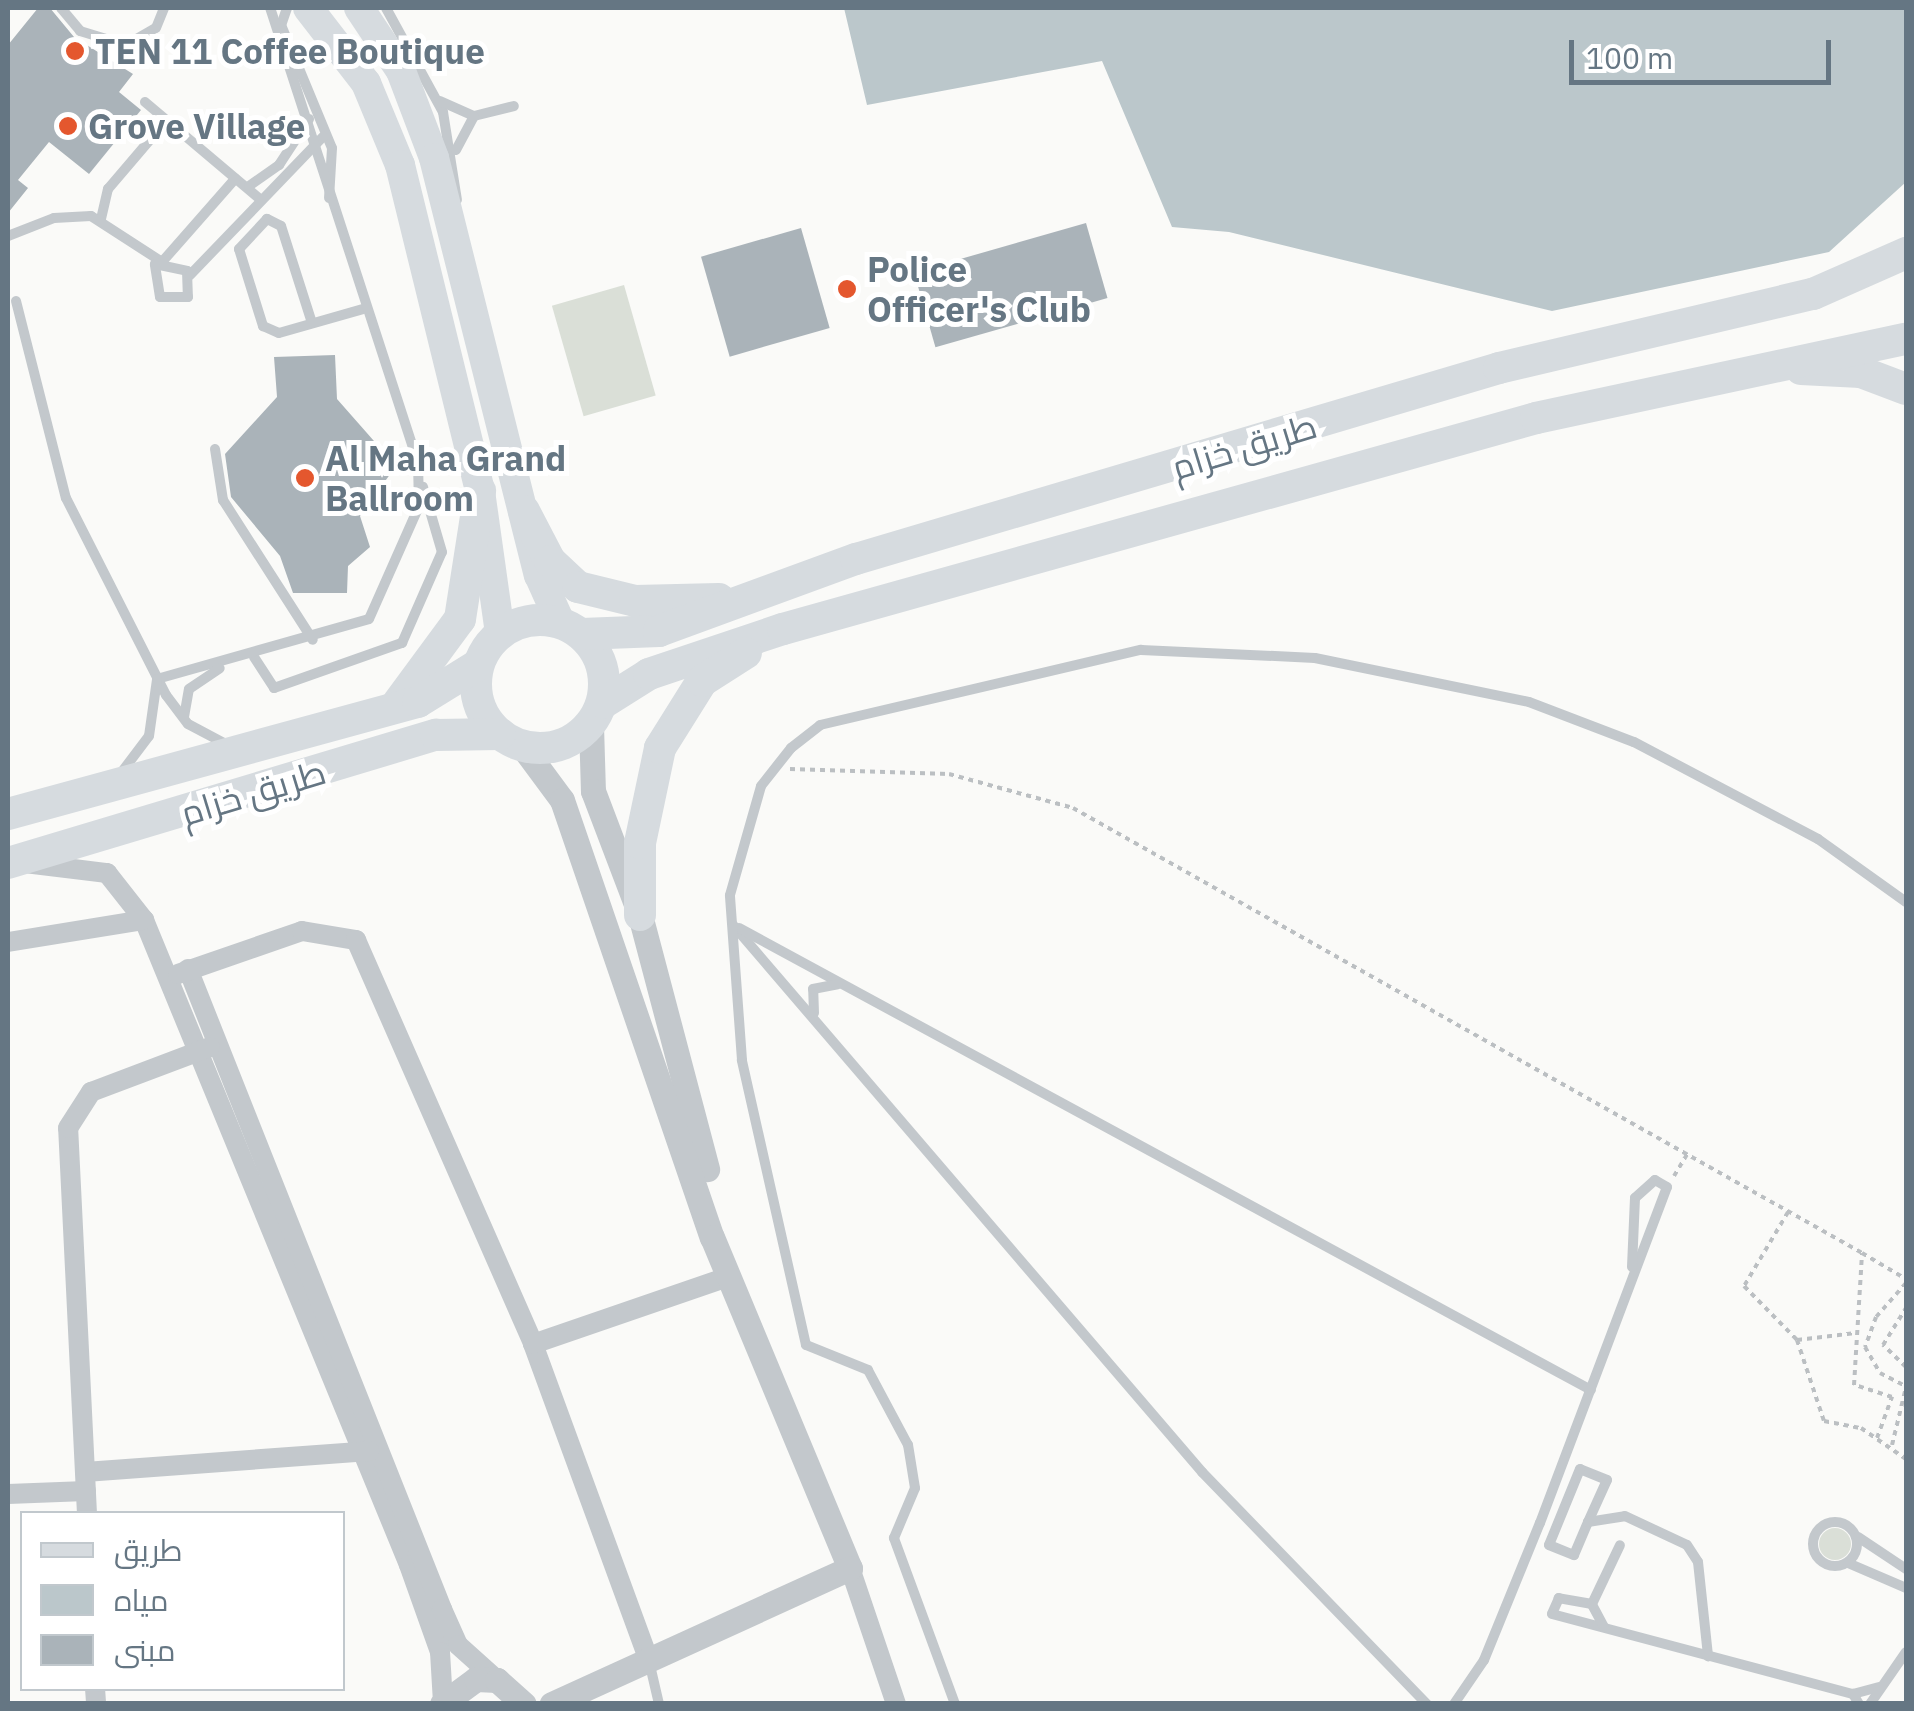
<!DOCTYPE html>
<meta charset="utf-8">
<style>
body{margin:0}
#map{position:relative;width:1914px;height:1711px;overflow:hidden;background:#fafaf8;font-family:"IBM Plex Sans",Cairo,sans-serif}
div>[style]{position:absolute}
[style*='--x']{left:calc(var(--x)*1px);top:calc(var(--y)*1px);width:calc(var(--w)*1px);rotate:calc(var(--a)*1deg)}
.green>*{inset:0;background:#dadfd7;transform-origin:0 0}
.round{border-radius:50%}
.water>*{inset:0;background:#bbc7cb}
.building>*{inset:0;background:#aab3b9;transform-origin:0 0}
.path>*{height:4px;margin-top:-2px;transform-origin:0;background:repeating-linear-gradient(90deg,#bbbfc2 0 5px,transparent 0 10px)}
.service>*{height:10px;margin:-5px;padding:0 5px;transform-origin:5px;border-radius:5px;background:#c3c8cc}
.service>.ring{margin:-5px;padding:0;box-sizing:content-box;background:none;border:10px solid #c3c8cc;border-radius:50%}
.minor>*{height:20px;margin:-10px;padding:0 10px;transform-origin:10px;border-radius:10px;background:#c3c8cc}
.tertiary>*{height:25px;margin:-12.5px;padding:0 12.5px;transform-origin:12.5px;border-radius:12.5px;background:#c3c8cc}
.secondary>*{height:30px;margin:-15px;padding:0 15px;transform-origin:15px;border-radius:15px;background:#d6dbdf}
.primary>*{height:32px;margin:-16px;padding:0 16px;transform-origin:16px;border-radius:16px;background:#d6dbdf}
.primary>.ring{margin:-16px;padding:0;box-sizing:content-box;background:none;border:32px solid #d6dbdf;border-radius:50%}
.dots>*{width:28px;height:28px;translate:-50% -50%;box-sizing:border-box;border:5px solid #fff;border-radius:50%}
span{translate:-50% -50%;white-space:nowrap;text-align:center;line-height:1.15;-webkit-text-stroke:10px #fff;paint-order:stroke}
.poi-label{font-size:35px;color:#657683;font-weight:700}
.left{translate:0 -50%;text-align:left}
.street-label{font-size:35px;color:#657683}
.frame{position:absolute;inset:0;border:10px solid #657683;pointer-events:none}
.legend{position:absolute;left:20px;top:1511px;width:325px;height:180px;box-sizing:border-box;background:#fff;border:2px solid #c1c8cd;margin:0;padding:12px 18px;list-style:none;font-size:30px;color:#657683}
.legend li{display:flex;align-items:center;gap:20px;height:50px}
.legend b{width:50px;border:2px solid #c1c8cd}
.scale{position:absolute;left:1569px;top:40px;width:262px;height:45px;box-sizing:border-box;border:5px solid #657683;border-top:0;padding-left:12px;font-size:30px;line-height:35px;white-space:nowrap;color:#657683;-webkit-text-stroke:8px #fff;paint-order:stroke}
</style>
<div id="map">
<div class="green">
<div style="left:624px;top:285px;width:115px;height:75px;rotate:74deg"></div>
<div class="round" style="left:1819px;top:1528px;width:32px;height:32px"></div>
</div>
<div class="water">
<div style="clip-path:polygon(844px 8px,1906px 8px,1906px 182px,1829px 252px,1552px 311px,1229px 232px,1172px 227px,1102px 61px,867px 105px)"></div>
</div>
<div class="building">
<div style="clip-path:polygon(38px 8px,50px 8px,74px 37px,133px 74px,119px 92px,141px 110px,89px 174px,49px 142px,18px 180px,28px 188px,8px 213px,8px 45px)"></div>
<div style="left:1086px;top:223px;width:78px;height:179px;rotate:74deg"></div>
<div style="left:801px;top:228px;width:104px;height:104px;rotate:74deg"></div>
<div style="clip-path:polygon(335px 355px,337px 399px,396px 466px,360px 516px,370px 547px,348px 566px,347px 593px,293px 593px,280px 556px,231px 497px,225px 454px,277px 397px,274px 357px)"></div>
</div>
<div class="path">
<div style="--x:790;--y:769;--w:159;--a:1.8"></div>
<div style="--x:949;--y:774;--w:129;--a:15.3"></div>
<div style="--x:1073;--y:808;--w:906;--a:29.42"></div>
<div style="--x:1674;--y:1176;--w:26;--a:-59"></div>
<div style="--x:1788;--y:1212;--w:86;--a:120.7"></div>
<div style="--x:1744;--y:1286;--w:76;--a:45.5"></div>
<div style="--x:1797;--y:1340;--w:85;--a:71.6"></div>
<div style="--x:1824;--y:1421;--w:38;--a:11"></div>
<div style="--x:1861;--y:1428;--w:55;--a:34.6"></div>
<div style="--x:1906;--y:1283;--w:45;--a:131.4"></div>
<div style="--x:1876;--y:1317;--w:32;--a:110"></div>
<div style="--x:1865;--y:1347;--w:30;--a:60"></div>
<div style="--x:1880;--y:1373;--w:29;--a:27"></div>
<div style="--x:1797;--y:1340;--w:59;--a:-6.8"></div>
<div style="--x:1906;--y:1367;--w:32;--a:-136"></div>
<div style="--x:1883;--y:1345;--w:44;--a:-58.1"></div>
<div style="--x:1906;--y:1367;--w:16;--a:90"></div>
<div style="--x:1877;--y:1438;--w:44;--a:-69.9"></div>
<div style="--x:1892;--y:1397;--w:40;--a:-162"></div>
<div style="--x:1854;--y:1385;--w:132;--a:-86.5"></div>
<div style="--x:1862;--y:1253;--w:51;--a:30.6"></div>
<div style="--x:1892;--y:1445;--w:60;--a:-76.4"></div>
</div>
<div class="service">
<div style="--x:61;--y:8;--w:30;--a:50"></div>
<div style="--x:80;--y:31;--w:48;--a:16.9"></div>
<div style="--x:126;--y:45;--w:34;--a:-30"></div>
<div style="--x:156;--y:28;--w:22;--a:-68"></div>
<div style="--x:287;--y:8;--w:18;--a:109"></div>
<div style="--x:281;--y:25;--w:133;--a:67.5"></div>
<div style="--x:332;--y:148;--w:50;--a:93.4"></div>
<div style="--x:386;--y:8;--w:119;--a:61.3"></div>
<div style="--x:443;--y:112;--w:89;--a:81"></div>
<div style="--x:440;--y:101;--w:37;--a:24"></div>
<div style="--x:474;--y:116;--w:41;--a:-14"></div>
<div style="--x:145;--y:102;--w:152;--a:40.2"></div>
<div style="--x:456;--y:150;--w:38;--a:-62"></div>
<div style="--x:249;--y:186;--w:37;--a:-35"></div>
<div style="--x:279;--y:165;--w:55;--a:-56.9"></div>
<div style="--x:101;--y:219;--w:31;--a:-77"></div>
<div style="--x:108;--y:189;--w:89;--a:-49.5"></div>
<div style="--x:8;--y:236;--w:49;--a:-21.4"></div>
<div style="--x:54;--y:218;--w:37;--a:-3"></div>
<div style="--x:91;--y:216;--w:85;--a:32.9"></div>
<div style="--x:162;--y:262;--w:111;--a:-48.7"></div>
<div style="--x:155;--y:264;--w:33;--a:12"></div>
<div style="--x:187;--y:271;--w:26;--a:88"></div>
<div style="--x:188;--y:297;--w:28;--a:180"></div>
<div style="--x:160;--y:297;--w:33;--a:-99"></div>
<div style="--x:190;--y:275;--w:192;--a:-46.1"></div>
<div style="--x:16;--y:301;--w:203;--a:75.8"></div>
<div style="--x:66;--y:498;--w:221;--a:63.1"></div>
<div style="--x:166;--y:695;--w:36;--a:53"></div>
<div style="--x:188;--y:724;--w:43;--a:27.8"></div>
<div style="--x:312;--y:323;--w:102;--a:-107.7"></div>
<div style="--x:281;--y:226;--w:16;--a:-153"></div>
<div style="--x:267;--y:219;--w:41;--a:133"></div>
<div style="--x:239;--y:249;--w:81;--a:72.7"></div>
<div style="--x:263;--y:326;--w:17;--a:24"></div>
<div style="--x:279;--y:333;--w:87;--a:-15.9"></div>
<div style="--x:215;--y:449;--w:52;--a:81.1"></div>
<div style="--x:223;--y:500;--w:166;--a:57.3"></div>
<div style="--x:254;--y:657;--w:37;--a:57"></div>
<div style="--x:274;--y:688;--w:136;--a:-19.4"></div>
<div style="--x:402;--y:643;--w:99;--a:-66.3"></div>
<div style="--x:442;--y:552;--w:68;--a:-106.3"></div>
<div style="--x:157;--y:679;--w:220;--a:-15.8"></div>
<div style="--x:369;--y:619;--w:124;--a:-66.1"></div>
<div style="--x:419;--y:506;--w:43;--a:-91.3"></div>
<div style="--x:418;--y:463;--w:478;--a:-108"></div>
<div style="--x:184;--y:717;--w:28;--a:-80"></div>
<div style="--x:189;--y:689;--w:37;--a:-34"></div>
<div style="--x:121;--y:773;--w:46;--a:-52.9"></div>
<div style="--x:149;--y:736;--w:57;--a:-81.9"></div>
<div style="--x:733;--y:925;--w:721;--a:49.39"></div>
<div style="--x:1202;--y:1472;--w:323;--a:45.9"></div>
<div style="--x:739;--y:928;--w:969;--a:28.47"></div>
<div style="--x:814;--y:1013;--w:24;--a:-92"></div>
<div style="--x:813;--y:989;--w:25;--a:-11"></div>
<div class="ring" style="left:1813px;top:1522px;width:34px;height:34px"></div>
<div style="--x:1588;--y:1522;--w:46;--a:-65.7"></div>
<div style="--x:1607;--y:1480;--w:29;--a:-158"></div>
<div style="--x:1580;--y:1469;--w:82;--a:112.2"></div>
<div style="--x:1549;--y:1545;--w:27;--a:22"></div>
<div style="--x:1574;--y:1555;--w:36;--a:-67"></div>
<div style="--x:1588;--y:1522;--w:37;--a:-9"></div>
<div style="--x:1625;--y:1516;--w:68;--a:25.1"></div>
<div style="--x:1687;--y:1545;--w:20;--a:57"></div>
<div style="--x:1698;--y:1562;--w:95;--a:83.9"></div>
<div style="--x:1858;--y:1537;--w:58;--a:33.7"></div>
<div style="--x:1848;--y:1563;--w:63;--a:23.3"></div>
<div style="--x:1592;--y:1604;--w:34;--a:-170"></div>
<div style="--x:1559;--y:1598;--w:17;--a:114"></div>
<div style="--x:1552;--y:1614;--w:311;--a:14.9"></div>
<div style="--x:1604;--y:1627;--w:26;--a:-118"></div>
<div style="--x:1592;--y:1604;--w:65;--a:-64.6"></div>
<div style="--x:649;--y:1661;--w:44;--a:76.9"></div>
<div style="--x:955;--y:1704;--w:177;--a:-110.2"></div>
<div style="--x:894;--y:1538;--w:54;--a:-67.2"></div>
<div style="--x:915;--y:1488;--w:44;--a:-99.2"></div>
<div style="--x:908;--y:1445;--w:85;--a:-118.1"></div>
<div style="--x:868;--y:1370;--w:67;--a:-158"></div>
<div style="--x:806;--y:1345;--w:292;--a:-102.7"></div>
<div style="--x:742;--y:1060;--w:165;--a:-94.2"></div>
<div style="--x:730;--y:895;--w:113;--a:-74.1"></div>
<div style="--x:761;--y:786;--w:48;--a:-51.7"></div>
<div style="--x:791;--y:748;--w:37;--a:-38"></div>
<div style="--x:820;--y:725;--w:330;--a:-13.2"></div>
<div style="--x:1141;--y:650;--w:174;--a:2.6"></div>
<div style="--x:1315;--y:658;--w:218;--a:11.6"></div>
<div style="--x:1529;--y:702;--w:112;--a:20.9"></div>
<div style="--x:1634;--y:742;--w:208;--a:27.8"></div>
<div style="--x:1818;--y:839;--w:108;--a:35.6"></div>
<div style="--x:1454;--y:1704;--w:53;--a:-55.7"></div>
<div style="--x:1484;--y:1660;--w:148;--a:-67.8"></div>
<div style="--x:1540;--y:1523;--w:359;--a:-69.3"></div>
<div style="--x:1667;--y:1187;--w:14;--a:-150"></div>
<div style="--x:1655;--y:1180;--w:27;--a:138"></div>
<div style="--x:1635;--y:1198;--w:69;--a:92.5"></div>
<div style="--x:1859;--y:1704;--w:12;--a:-121"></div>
<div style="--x:1853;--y:1694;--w:27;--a:-15"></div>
<div style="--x:1870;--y:1704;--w:63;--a:-55.3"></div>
</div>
<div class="minor">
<div style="--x:25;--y:863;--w:83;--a:7"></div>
<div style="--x:107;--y:873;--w:60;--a:51.8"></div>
<div style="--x:144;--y:920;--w:697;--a:67.66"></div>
<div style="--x:409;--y:1565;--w:92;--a:70.4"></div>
<div style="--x:440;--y:1652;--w:50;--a:86.6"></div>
<div style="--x:8;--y:942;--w:138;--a:-9.2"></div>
<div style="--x:188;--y:969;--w:689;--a:68.35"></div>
<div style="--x:442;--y:1609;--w:39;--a:66"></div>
<div style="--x:458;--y:1645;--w:52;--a:41.9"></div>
<div style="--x:178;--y:974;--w:131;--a:-19.1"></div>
<div style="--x:302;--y:931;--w:55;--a:9.5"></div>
<div style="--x:356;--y:940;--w:441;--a:66.3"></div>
<div style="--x:85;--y:1472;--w:285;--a:-4.2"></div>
<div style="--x:8;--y:1494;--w:78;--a:-2.2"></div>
<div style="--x:87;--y:1514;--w:386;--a:-92.8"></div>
<div style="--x:68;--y:1128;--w:43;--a:-57.4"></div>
<div style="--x:91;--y:1092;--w:127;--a:-20.7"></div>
<div style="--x:850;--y:1568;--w:144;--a:71.3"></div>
<div style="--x:648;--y:1658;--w:334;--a:-110.1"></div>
<div style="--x:533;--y:1344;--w:209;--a:-19"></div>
<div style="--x:95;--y:1688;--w:16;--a:86"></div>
</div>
<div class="tertiary">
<div style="--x:591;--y:725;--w:66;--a:88.3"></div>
<div style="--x:593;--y:791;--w:133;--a:69.2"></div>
<div style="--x:640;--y:915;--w:263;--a:75.2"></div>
<div style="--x:522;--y:746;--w:67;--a:53.5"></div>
<div style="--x:562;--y:800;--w:462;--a:71.1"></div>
<div style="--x:712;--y:1237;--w:359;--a:67.4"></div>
<div style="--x:850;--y:1568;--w:328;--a:155.5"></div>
<div style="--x:442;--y:1704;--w:42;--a:-36.3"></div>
<div style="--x:476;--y:1679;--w:21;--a:3"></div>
<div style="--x:497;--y:1680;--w:36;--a:42"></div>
</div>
<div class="secondary">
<div style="--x:308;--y:8;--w:95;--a:52.3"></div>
<div style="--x:366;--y:83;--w:89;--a:67.5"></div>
<div style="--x:400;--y:165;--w:336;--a:76.2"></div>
<div style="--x:480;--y:491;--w:143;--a:82"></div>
<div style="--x:359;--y:8;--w:76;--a:56.3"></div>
<div style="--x:401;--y:71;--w:93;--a:69.2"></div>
<div style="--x:434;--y:158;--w:430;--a:75.9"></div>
<div style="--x:539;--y:575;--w:51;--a:65.9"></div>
</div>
<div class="primary">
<div style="--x:1801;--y:369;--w:60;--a:2.9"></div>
<div style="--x:1861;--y:372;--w:48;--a:20.7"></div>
<div style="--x:524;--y:511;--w:56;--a:62.5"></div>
<div style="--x:550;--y:561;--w:38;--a:43"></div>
<div style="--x:578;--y:587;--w:59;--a:13.8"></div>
<div style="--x:635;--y:601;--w:84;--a:-1.4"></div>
<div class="ring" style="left:476px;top:620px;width:96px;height:96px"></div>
<div style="--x:582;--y:634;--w:77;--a:-2.2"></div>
<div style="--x:659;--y:631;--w:210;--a:-20.1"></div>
<div style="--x:856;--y:559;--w:671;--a:-16.54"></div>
<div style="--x:1499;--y:368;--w:323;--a:-13.3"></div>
<div style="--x:1813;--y:294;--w:102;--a:-23.8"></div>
<div style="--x:398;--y:703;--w:104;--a:-53.6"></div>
<div style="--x:460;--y:619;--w:130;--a:-81.1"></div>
<div style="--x:603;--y:703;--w:54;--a:-32.2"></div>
<div style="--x:649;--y:674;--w:141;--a:-18.6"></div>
<div style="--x:783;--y:629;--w:782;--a:-15.65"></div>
<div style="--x:1536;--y:418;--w:378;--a:-12.1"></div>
<div style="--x:8;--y:814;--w:425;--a:-15.3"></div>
<div style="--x:418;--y:702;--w:70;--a:-31.7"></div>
<div style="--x:8;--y:863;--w:447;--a:-16.7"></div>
<div style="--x:436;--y:735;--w:64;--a:-0.9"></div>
<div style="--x:640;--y:915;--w:72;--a:-90"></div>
<div style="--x:640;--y:843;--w:97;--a:-78.1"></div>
<div style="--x:660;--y:748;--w:79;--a:-57.9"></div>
<div style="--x:702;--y:681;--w:52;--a:-32.5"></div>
</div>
<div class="dots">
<div style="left:75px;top:51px;background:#e4572e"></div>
<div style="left:68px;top:126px;background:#e4572e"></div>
<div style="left:847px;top:289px;background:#e4572e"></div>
<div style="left:305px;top:478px;background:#e4572e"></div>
</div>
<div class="poi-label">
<span class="left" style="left:95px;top:51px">TEN 11 Coffee Boutique</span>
<span class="left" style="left:88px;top:126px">Grove Village</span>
<span class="left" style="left:867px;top:289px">Police<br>Officer's Club</span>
<span class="left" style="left:325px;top:478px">Al Maha Grand<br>Ballroom</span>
</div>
<div class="street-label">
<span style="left:1244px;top:446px;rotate:-17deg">طريق خزام</span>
<span style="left:253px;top:792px;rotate:-17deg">طريق خزام</span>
</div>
<div class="frame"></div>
<ul class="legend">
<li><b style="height:12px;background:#d6dbdf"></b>طريق</li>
<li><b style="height:28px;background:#bbc7cb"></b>مياه</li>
<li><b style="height:28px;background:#aab3b9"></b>مبنى</li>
</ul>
<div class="scale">100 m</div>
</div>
